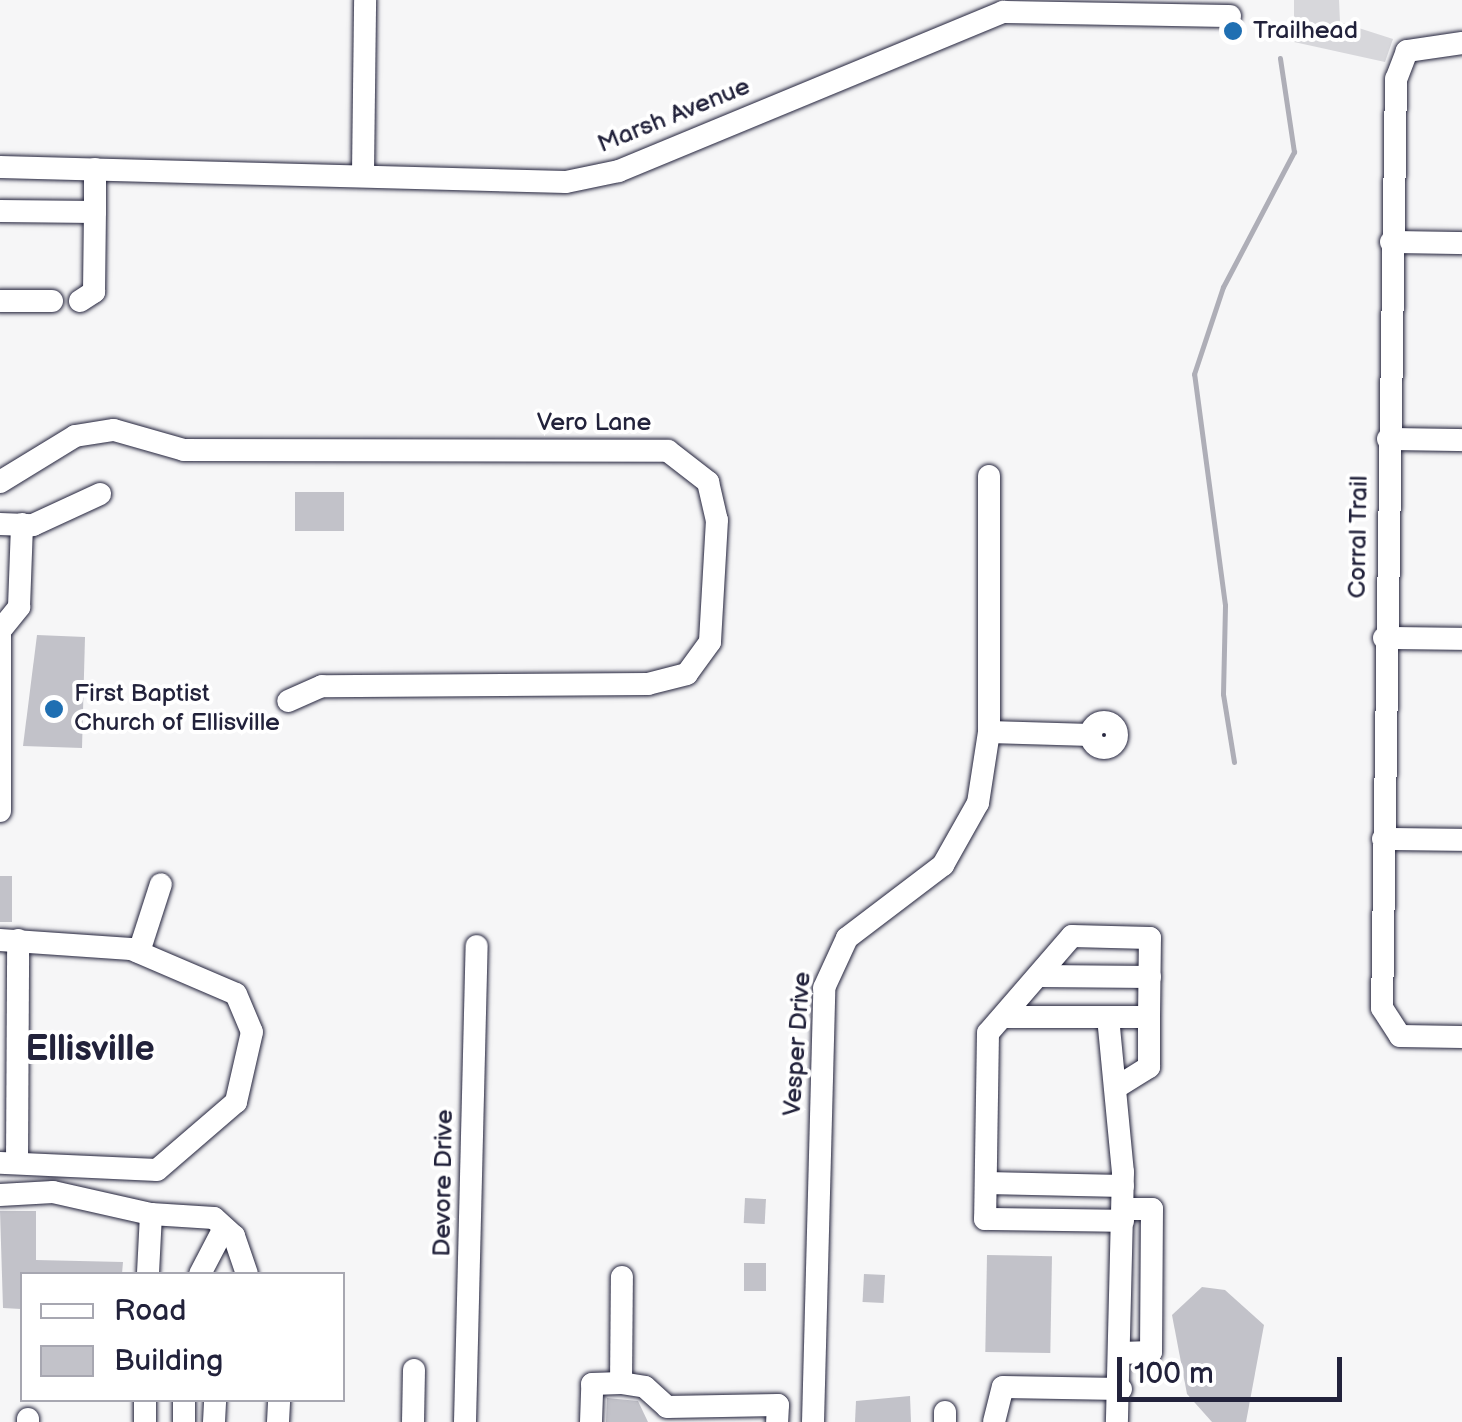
<!DOCTYPE html>
<style>
body{margin:0}
#map{position:relative;width:1462px;height:1422px;overflow:hidden;background:#f6f6f7;font-family:"Balsamiq Sans",sans-serif}
div>[style]{position:absolute}
[style*='--x']{left:calc(var(--x)*1px);top:calc(var(--y)*1px);width:calc(var(--w)*1px);rotate:calc(var(--a)*1deg)}
.green>*{inset:0;background:#d7d7db}
.stream>*{height:5px;margin:-2.5px;padding:0 2.5px;transform-origin:2.5px;border-radius:2.5px;background:#aeaeb7}
.building>*{inset:0;background:#c2c2c9;transform-origin:0 0}
.roads{filter:drop-shadow(0 0 2px #22223b) drop-shadow(0 0 2px #22223b)}
.minor>*{height:22px;margin:-11px;padding:0 11px;transform-origin:11px;border-radius:11px;background:#fff}
.minor>.ring{margin:-11px;padding:0;box-sizing:content-box;background:none;border:22px solid #fff;border-radius:50%}
.dots>*{width:28px;height:28px;translate:-50% -50%;box-sizing:border-box;border:5px solid #fff;border-radius:50%}
span{translate:-50% -50%;white-space:nowrap;text-align:center;line-height:1.15;-webkit-text-stroke:8px #fff;paint-order:stroke}
.poi-label{font-size:25px;color:#22223b}
.left{translate:0 -50%;text-align:left}
.street-label{font-size:25px;color:#22223b}
.district-label{font-size:35px;color:#22223b;font-weight:700}
.legend{position:absolute;left:20px;top:1272px;width:325px;height:130px;box-sizing:border-box;background:#fff;border:2px solid #a7a7b1;margin:0;padding:12px 18px;list-style:none;font-size:30px;color:#22223b}
.legend li{display:flex;align-items:center;gap:20px;height:50px}
.legend b{width:50px;border:2px solid #a7a7b1}
.scale{position:absolute;left:1117px;top:1357px;width:225px;height:45px;box-sizing:border-box;border:5px solid #22223b;border-top:0;padding-left:12px;font-size:30px;line-height:35px;white-space:nowrap;color:#22223b;-webkit-text-stroke:8px #fff;paint-order:stroke}
</style>
<div id="map">
<div class="green">
<div style="clip-path:polygon(1294px 0,1339px 0,1340px 22px,1393px 39px,1385px 62px,1294px 42px)"></div>
</div>
<div class="stream">
<div style="--x:1234;--y:762;--w:69;--a:-99.2"></div>
<div style="--x:1223;--y:694;--w:89;--a:-88.7"></div>
<div style="--x:1225;--y:605;--w:233;--a:-97.6"></div>
<div style="--x:1194;--y:374;--w:92;--a:-71.6"></div>
<div style="--x:1223;--y:287;--w:153;--a:-62.3"></div>
<div style="--x:1294;--y:152;--w:95;--a:-98.5"></div>
</div>
<div class="building">
<div style="left:295px;top:492px;width:49px;height:39px"></div>
<div style="clip-path:polygon(37px 635px,85px 637px,82px 748px,23px 746px)"></div>
<div style="left:0;top:876px;width:12px;height:46px"></div>
<div style="left:745px;top:1198px;width:21px;height:25px;rotate:3deg"></div>
<div style="clip-path:polygon(0 1211px,36px 1211px,36px 1260px,123px 1262px,122px 1274px,22px 1274px,21px 1309px,3px 1308px)"></div>
<div style="left:987px;top:1255px;width:65px;height:97px;rotate:1deg"></div>
<div style="left:744px;top:1263px;width:22px;height:28px"></div>
<div style="left:864px;top:1274px;width:21px;height:28px;rotate:3deg"></div>
<div style="clip-path:polygon(1202px 1287px,1225px 1290px,1264px 1325px,1246px 1422px,1212px 1422px,1187px 1394px,1172px 1315px)"></div>
<div style="clip-path:polygon(910px 1396px,911px 1422px,855px 1422px,856px 1401px)"></div>
<div style="clip-path:polygon(607px 1398px,638px 1401px,648px 1422px,606px 1422px)"></div>
</div>
<div class="roads">
<div class="minor">
<div style="--x:1462;--y:43;--w:56;--a:171.7"></div>
<div style="--x:1407;--y:51;--w:30;--a:111"></div>
<div style="--x:1396;--y:79;--w:929;--a:90.86"></div>
<div style="--x:1382;--y:1008;--w:33;--a:57"></div>
<div style="--x:1400;--y:1036;--w:62;--a:0.9"></div>
<div style="--x:0;--y:167;--w:566;--a:1.52"></div>
<div style="--x:566;--y:182;--w:54;--a:-11.7"></div>
<div style="--x:619;--y:171;--w:416;--a:-22.5"></div>
<div style="--x:1003;--y:12;--w:227;--a:1"></div>
<div style="--x:363;--y:173;--w:173;--a:-89.3"></div>
<div style="--x:0;--y:211;--w:95;--a:0.6"></div>
<div style="--x:95;--y:212;--w:43;--a:-90"></div>
<div style="--x:1391;--y:242;--w:71;--a:0.8"></div>
<div style="--x:0;--y:301;--w:52;--a:0"></div>
<div style="--x:80;--y:301;--w:17;--a:-33"></div>
<div style="--x:94;--y:292;--w:80;--a:-89.3"></div>
<div style="--x:1388;--y:439;--w:74;--a:0.8"></div>
<div style="--x:0;--y:482;--w:88;--a:-31.5"></div>
<div style="--x:75;--y:436;--w:39;--a:-9"></div>
<div style="--x:114;--y:430;--w:73;--a:15.9"></div>
<div style="--x:184;--y:450;--w:484;--a:0.1"></div>
<div style="--x:668;--y:451;--w:51;--a:37.8"></div>
<div style="--x:708;--y:482;--w:39;--a:77"></div>
<div style="--x:717;--y:520;--w:122;--a:93.3"></div>
<div style="--x:710;--y:642;--w:39;--a:126"></div>
<div style="--x:687;--y:674;--w:40;--a:165.6"></div>
<div style="--x:648;--y:684;--w:326;--a:179.6"></div>
<div style="--x:322;--y:686;--w:37;--a:156"></div>
<div style="--x:0;--y:524;--w:33;--a:2"></div>
<div style="--x:33;--y:525;--w:74;--a:-24.8"></div>
<div style="--x:0;--y:627;--w:184;--a:90"></div>
<div style="--x:3;--y:627;--w:26;--a:-51"></div>
<div style="--x:19;--y:607;--w:83;--a:-87.9"></div>
<div style="--x:1384;--y:638;--w:78;--a:0.7"></div>
<div class="ring" style="left:1091px;top:722px;width:4px;height:4px"></div>
<div style="--x:989;--y:732;--w:102;--a:1.7"></div>
<div style="--x:1383;--y:839;--w:79;--a:0.7"></div>
<div style="--x:0;--y:940;--w:131;--a:3.9"></div>
<div style="--x:131;--y:949;--w:114;--a:23.2"></div>
<div style="--x:236;--y:994;--w:41;--a:67.2"></div>
<div style="--x:252;--y:1032;--w:72;--a:102.9"></div>
<div style="--x:236;--y:1102;--w:104;--a:139.3"></div>
<div style="--x:157;--y:1170;--w:157;--a:-177.4"></div>
<div style="--x:139;--y:952;--w:71;--a:-72.1"></div>
<div style="--x:1040;--y:976;--w:110;--a:0.5"></div>
<div style="--x:1007;--y:1017;--w:142;--a:0"></div>
<div style="--x:1149;--y:1017;--w:79;--a:-89.3"></div>
<div style="--x:1150;--y:938;--w:78;--a:-178.5"></div>
<div style="--x:1072;--y:936;--w:128;--a:130.9"></div>
<div style="--x:988;--y:1033;--w:186;--a:90.9"></div>
<div style="--x:985;--y:1219;--w:138;--a:0.8"></div>
<div style="--x:1108;--y:1017;--w:156;--a:84.5"></div>
<div style="--x:1123;--y:1172;--w:250;--a:91.4"></div>
<div style="--x:1117;--y:1087;--w:38;--a:-32"></div>
<div style="--x:1149;--y:1067;--w:50;--a:-90"></div>
<div style="--x:17;--y:1163;--w:223;--a:-89.7"></div>
<div style="--x:986;--y:1183;--w:137;--a:1.3"></div>
<div style="--x:0;--y:1195;--w:53;--a:-3.2"></div>
<div style="--x:53;--y:1192;--w:100;--a:12.7"></div>
<div style="--x:151;--y:1214;--w:60;--a:92.9"></div>
<div style="--x:151;--y:1214;--w:63;--a:3.6"></div>
<div style="--x:214;--y:1218;--w:27;--a:42"></div>
<div style="--x:234;--y:1236;--w:40;--a:71.1"></div>
<div style="--x:200;--y:1274;--w:52;--a:-62.4"></div>
<div style="--x:1121;--y:1353;--w:30;--a:-2"></div>
<div style="--x:1151;--y:1352;--w:143;--a:-89.6"></div>
<div style="--x:1152;--y:1209;--w:29;--a:180"></div>
<div style="--x:621;--y:1383;--w:106;--a:-89.5"></div>
<div style="--x:145;--y:1400;--w:22;--a:90"></div>
<div style="--x:945;--y:1412;--w:10;--a:90"></div>
<div style="--x:28;--y:1419;--w:3;--a:90"></div>
<div style="--x:184;--y:1422;--w:22;--a:-90"></div>
<div style="--x:214;--y:1422;--w:22;--a:-87"></div>
<div style="--x:278;--y:1422;--w:22;--a:-87"></div>
<div style="--x:413;--y:1422;--w:52;--a:-88.9"></div>
<div style="--x:465;--y:1422;--w:476;--a:-88.6"></div>
<div style="--x:591;--y:1422;--w:38;--a:-88"></div>
<div style="--x:592;--y:1384;--w:29;--a:-2"></div>
<div style="--x:621;--y:1383;--w:24;--a:9"></div>
<div style="--x:645;--y:1387;--w:30;--a:42"></div>
<div style="--x:667;--y:1407;--w:111;--a:-1"></div>
<div style="--x:778;--y:1405;--w:17;--a:93"></div>
<div style="--x:813;--y:1422;--w:434;--a:-88.5"></div>
<div style="--x:824;--y:988;--w:55;--a:-65.3"></div>
<div style="--x:847;--y:938;--w:121;--a:-37.2"></div>
<div style="--x:943;--y:865;--w:71;--a:-60.6"></div>
<div style="--x:978;--y:803;--w:72;--a:-81.2"></div>
<div style="--x:989;--y:732;--w:256;--a:-90"></div>
<div style="--x:994;--y:1422;--w:36;--a:-76"></div>
<div style="--x:1003;--y:1387;--w:118;--a:1"></div>
</div>
</div>
<div class="dots">
<div style="left:1233px;top:31px;background:#1f6fb2"></div>
<div style="left:54px;top:709px;background:#1f6fb2"></div>
</div>
<div class="poi-label">
<span class="left" style="left:1253px;top:31px">Trailhead</span>
<span class="left" style="left:74px;top:709px">First Baptist<br>Church of Ellisville</span>
</div>
<div class="street-label">
<span style="left:674px;top:116px;rotate:-22deg">Marsh Avenue</span>
<span style="left:594px;top:423px">Vero Lane</span>
<span style="left:1359px;top:537px;rotate:-89deg">Corral Trail</span>
<span style="left:798px;top:1044px;rotate:-86deg">Vesper Drive</span>
<span style="left:444px;top:1183px;rotate:-89deg">Devore Drive</span>
</div>
<div class="district-label">
<span style="left:90px;top:1050px">Ellisville</span>
</div>
<ul class="legend">
<li><b style="height:12px;background:#fff"></b>Road</li>
<li><b style="height:28px;background:#c2c2c9"></b>Building</li>
</ul>
<div class="scale">100 m</div>
</div>
